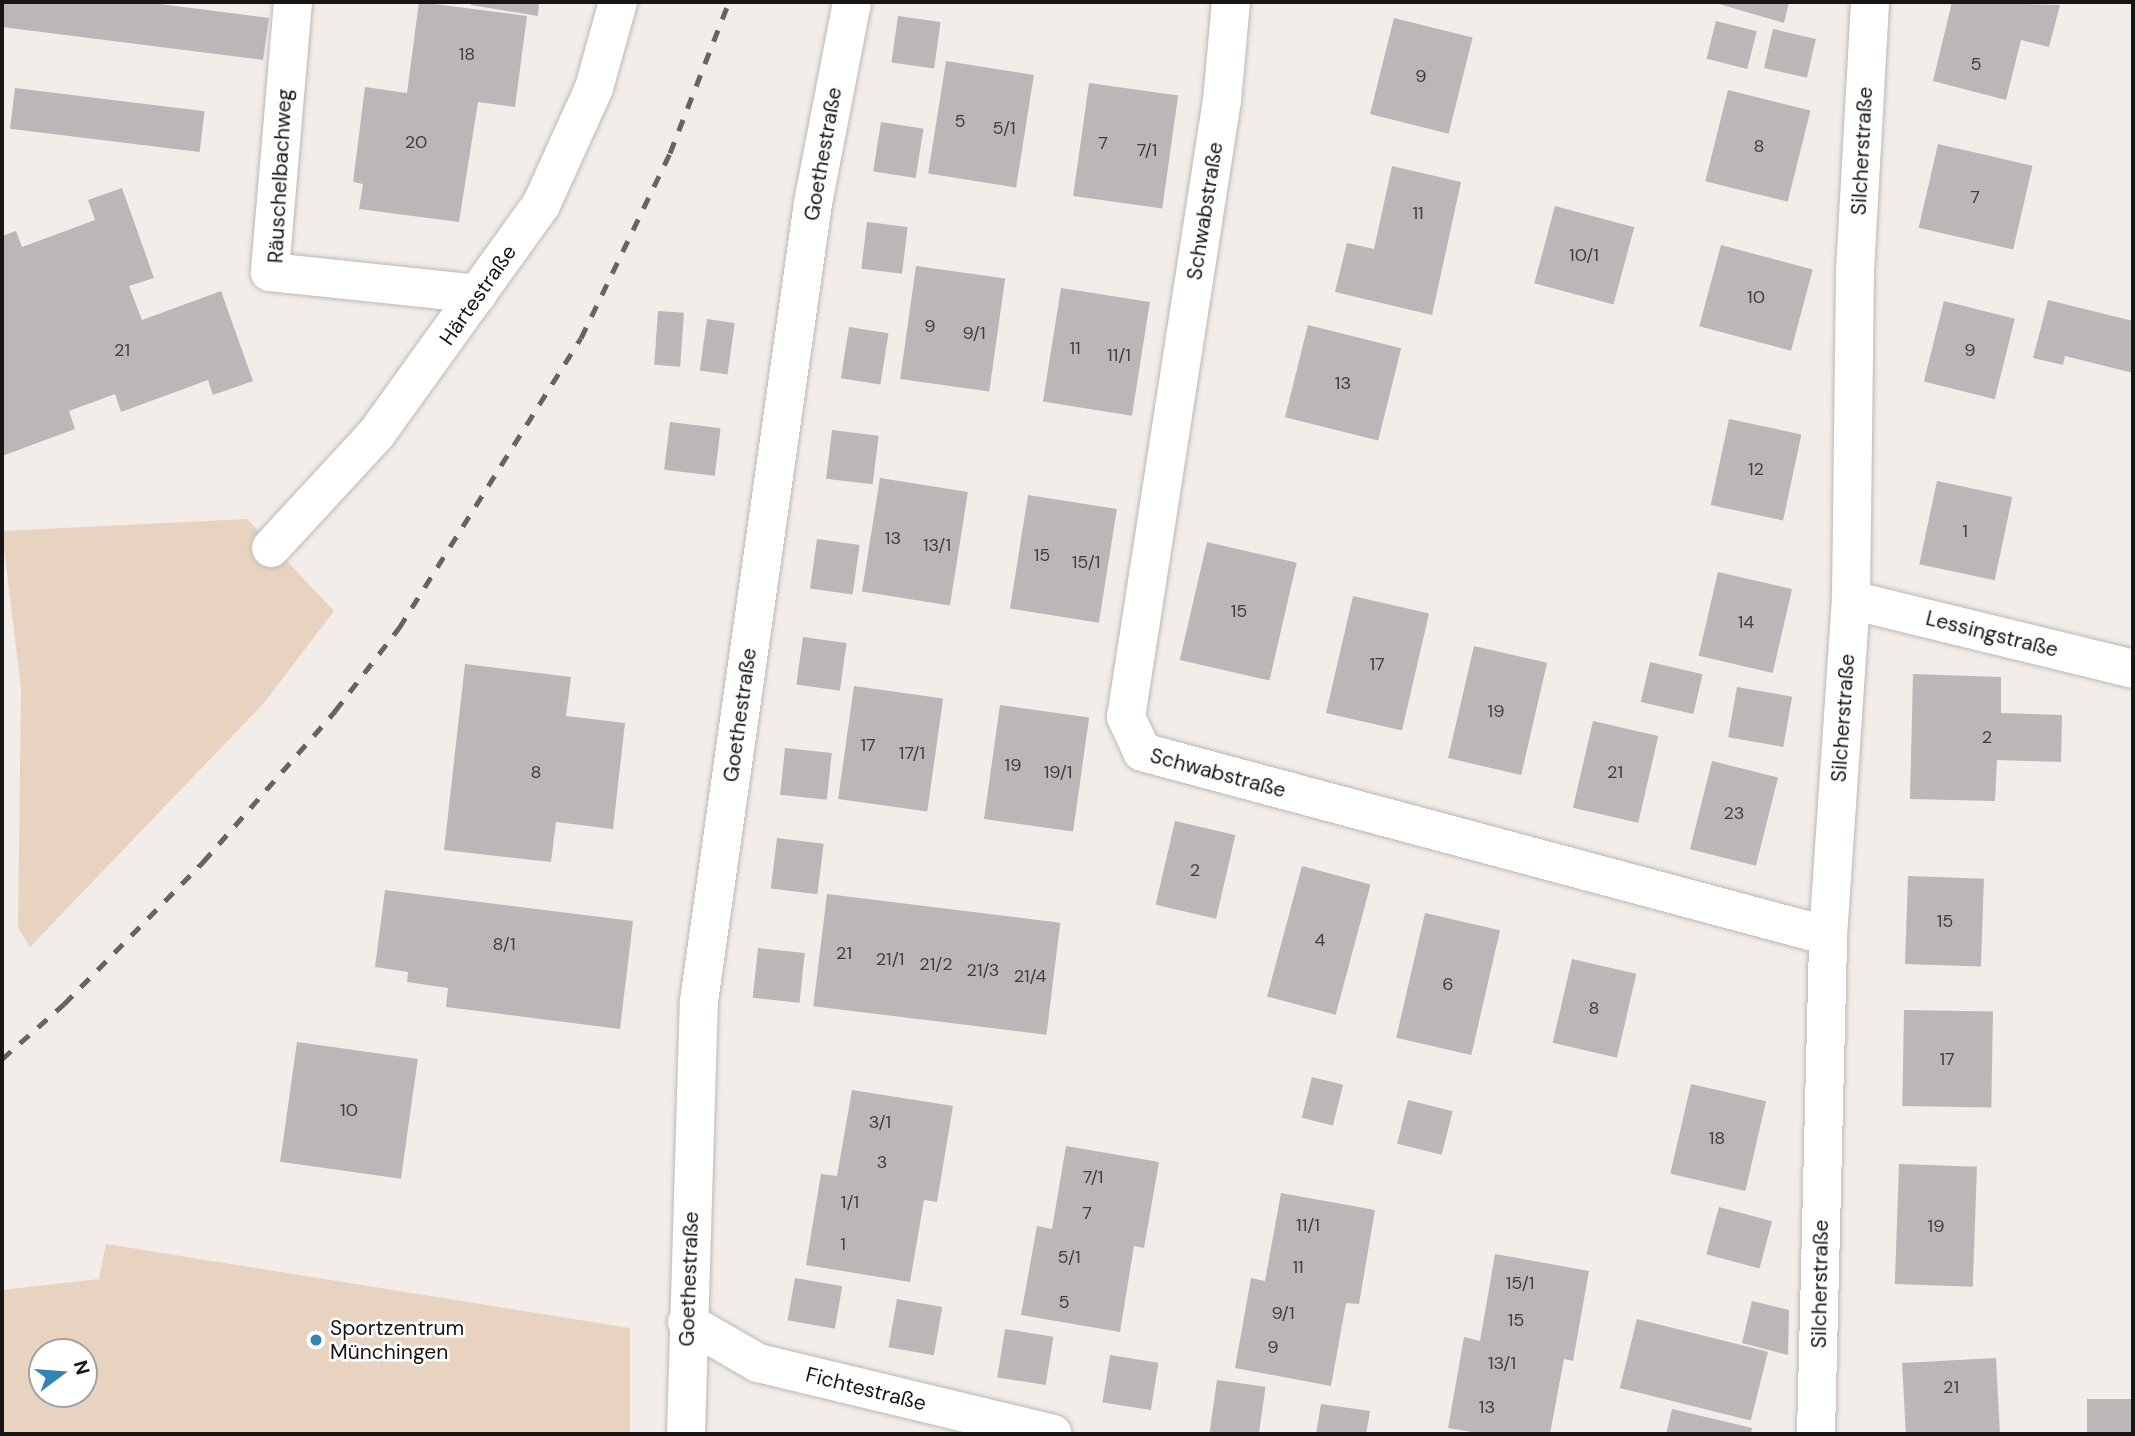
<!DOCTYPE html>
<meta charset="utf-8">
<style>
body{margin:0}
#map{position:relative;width:2135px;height:1436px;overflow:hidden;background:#f2ede9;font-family:"DM Sans",sans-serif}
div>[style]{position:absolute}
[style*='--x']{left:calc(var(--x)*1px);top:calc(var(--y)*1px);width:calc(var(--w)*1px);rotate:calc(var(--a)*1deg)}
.green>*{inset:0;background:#e8d3c0}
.building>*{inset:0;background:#bcb6b8;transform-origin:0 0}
.roads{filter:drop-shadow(0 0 2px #bdb8b5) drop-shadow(0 0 2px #bdb8b5)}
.street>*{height:38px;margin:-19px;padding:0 19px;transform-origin:19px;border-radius:19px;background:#fff}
.rail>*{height:5px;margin-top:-2.5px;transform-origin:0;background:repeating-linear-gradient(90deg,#666462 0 12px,transparent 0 24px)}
.dots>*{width:19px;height:19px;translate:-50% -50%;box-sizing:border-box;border:4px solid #fff;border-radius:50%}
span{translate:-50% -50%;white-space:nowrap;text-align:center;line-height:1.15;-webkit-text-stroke:5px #fff;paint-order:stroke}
.number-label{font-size:18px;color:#403e3e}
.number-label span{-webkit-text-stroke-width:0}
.street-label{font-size:21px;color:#171615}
.poi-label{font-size:21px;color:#171615}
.left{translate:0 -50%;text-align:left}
.frame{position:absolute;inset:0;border:4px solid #171615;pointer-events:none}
.north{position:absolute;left:28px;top:1338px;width:70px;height:70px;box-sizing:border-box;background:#fff;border:2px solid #a2a2a1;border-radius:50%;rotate:74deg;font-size:19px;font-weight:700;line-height:28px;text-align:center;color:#171615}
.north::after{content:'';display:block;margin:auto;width:24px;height:32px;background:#3383b5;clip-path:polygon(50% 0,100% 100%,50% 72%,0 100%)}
</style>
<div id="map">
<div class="green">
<div style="clip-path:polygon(247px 519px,334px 611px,264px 703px,30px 947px,18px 928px,21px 689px,2px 531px)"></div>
<div style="clip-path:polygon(evenodd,106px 1244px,630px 1328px,630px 1434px,2px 1434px,2px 1290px,99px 1279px,106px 1244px,42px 1352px,84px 1352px,84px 1394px,42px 1394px,42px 1352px)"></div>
</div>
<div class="building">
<div style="clip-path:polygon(2px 2px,144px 2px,269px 18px,263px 60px,2px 27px)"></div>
<div style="clip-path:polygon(419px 2px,527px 16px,515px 107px,478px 102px,459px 222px,359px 209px,363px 184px,353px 182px,365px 87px,407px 93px)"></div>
<div style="clip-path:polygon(471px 2px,539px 2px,538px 16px,471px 5px)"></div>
<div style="clip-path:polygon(1712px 2px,1789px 2px,1784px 23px)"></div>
<div style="clip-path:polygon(1952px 2px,2060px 5px,2049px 47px,2021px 40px,2006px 100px,1933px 81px)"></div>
<div style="left:898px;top:16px;width:43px;height:47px;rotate:8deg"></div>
<div style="left:1394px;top:18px;width:81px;height:99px;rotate:14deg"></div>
<div style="left:1716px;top:21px;width:42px;height:39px;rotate:14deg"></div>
<div style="left:1773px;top:29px;width:44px;height:40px;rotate:13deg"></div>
<div style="left:946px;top:61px;width:89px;height:114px;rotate:9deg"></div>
<div style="left:1089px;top:83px;width:90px;height:114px;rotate:8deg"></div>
<div style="left:15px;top:88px;width:191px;height:41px;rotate:7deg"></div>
<div style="left:1728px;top:90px;width:85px;height:94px;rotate:14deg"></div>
<div style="left:881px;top:122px;width:43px;height:50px;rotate:9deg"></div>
<div style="left:1938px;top:144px;width:97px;height:86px;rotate:13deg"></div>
<div style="clip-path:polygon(1392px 166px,1461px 182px,1432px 315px,1335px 292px,1347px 243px,1374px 249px)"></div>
<div style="clip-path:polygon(122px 188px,154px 278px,129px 286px,142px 320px,221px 291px,253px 381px,213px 395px,208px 380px,121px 412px,115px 394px,69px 411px,75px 429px,2px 456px,2px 236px,16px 231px,22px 247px,95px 220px,88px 200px)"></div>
<div style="left:1555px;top:206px;width:82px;height:80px;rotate:15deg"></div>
<div style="left:867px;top:222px;width:41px;height:47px;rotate:7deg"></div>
<div style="left:1721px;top:245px;width:95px;height:84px;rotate:15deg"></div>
<div style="left:916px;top:266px;width:90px;height:114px;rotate:8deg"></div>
<div style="left:1061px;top:288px;width:90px;height:115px;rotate:9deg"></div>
<div style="clip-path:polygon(2048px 300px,2133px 321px,2133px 373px,2065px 356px,2063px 365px,2033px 358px)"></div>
<div style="left:1944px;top:301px;width:73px;height:83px;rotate:14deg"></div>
<div style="left:658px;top:311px;width:26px;height:54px;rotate:4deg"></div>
<div style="left:707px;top:319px;width:28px;height:52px;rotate:8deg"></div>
<div style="left:1308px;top:325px;width:96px;height:95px;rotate:14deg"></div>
<div style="left:849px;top:327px;width:40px;height:52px;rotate:9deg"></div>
<div style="left:1729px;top:419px;width:74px;height:88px;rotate:12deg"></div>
<div style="left:670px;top:422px;width:51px;height:48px;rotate:7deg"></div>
<div style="left:832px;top:430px;width:47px;height:49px;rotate:7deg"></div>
<div style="left:880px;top:478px;width:89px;height:115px;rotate:9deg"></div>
<div style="left:1937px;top:481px;width:77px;height:85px;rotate:12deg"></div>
<div style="left:1028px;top:495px;width:90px;height:115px;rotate:9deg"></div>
<div style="left:817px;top:539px;width:43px;height:50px;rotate:8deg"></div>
<div style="left:1207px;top:542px;width:92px;height:121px;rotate:13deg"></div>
<div style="left:1718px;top:572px;width:76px;height:86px;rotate:13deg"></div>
<div style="left:1353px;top:596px;width:78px;height:120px;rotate:13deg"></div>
<div style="left:803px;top:637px;width:44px;height:48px;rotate:8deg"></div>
<div style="left:1474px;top:646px;width:75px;height:115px;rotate:13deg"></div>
<div style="left:1650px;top:662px;width:54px;height:41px;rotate:13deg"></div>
<div style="clip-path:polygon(465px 664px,571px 677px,566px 716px,625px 723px,613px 829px,556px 822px,551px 862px,444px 850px)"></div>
<div style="clip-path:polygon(1913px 674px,2001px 677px,2001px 713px,2062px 715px,2061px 762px,1997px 760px,1995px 801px,1910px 799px)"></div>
<div style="left:854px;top:686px;width:90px;height:114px;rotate:8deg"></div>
<div style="left:1737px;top:687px;width:56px;height:51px;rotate:10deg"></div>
<div style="left:1000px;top:705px;width:90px;height:115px;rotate:8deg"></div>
<div style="left:1593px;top:721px;width:67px;height:89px;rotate:13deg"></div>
<div style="left:785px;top:748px;width:47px;height:47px;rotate:6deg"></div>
<div style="left:1712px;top:761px;width:68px;height:91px;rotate:14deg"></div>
<div style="left:1175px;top:821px;width:62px;height:86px;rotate:13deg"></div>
<div style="left:777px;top:838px;width:47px;height:51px;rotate:7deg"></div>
<div style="left:1302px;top:866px;width:71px;height:135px;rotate:15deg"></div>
<div style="left:1908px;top:876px;width:76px;height:88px;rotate:2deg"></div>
<div style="clip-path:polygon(385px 890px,633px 921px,620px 1029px,446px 1007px,448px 988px,407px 982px,408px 972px,375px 967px)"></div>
<div style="left:827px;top:894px;width:235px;height:113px;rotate:7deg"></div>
<div style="left:1425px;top:913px;width:77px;height:128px;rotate:13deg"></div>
<div style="left:758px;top:948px;width:47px;height:50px;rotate:6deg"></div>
<div style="left:1572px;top:959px;width:66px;height:86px;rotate:13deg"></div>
<div style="left:1904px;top:1010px;width:89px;height:96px;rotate:1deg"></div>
<div style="left:297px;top:1042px;width:122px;height:121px;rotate:8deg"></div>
<div style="left:1312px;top:1077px;width:32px;height:42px;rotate:14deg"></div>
<div style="left:1691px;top:1084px;width:77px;height:92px;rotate:13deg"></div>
<div style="clip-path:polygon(852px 1090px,953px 1106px,937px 1202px,924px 1200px,910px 1282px,806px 1265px,821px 1174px,837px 1176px)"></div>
<div style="left:1408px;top:1100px;width:46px;height:45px;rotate:14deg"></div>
<div style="clip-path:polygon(1066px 1146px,1159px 1162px,1144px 1248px,1134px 1246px,1120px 1332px,1021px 1315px,1037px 1226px,1052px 1229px)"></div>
<div style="left:1899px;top:1164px;width:78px;height:120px;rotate:2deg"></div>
<div style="clip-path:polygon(1281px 1193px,1375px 1210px,1359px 1304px,1346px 1303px,1331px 1386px,1235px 1368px,1251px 1278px,1265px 1281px)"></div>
<div style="left:1719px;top:1207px;width:55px;height:49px;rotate:15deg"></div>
<div style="clip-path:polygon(1495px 1254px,1589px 1271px,1573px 1361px,1564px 1359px,1550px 1434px,1484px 1434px,1448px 1428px,1464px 1337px,1480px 1341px)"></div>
<div style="left:795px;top:1278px;width:48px;height:43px;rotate:10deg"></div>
<div style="left:897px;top:1299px;width:46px;height:49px;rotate:10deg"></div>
<div style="clip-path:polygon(1752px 1301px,1789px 1310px,1788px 1355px,1742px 1343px)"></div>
<div style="left:1637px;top:1319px;width:135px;height:71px;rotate:14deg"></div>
<div style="left:1005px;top:1329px;width:49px;height:49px;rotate:9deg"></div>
<div style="left:1110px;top:1355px;width:49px;height:48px;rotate:9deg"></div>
<div style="left:1996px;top:1358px;width:76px;height:94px;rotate:87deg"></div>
<div style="left:1217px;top:1380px;width:49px;height:52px;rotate:8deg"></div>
<div style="left:2133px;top:1399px;width:35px;height:46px;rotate:90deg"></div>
<div style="clip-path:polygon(1321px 1404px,1370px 1411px,1366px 1434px,1316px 1434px)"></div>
<div style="clip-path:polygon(1672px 1409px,1752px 1428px,1751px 1434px,1666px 1434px)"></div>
</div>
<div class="roads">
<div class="street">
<div style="--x:293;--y:2;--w:271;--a:94.9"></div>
<div style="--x:270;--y:272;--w:209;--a:6"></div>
<div style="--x:1231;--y:2;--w:98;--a:95.2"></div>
<div style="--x:1222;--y:100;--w:624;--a:98.84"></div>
<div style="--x:1126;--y:717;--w:38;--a:65"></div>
<div style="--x:1142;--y:752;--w:710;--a:15.01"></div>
<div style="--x:271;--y:548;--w:156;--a:-47.3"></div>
<div style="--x:377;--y:433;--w:281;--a:-54.3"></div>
<div style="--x:541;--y:205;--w:128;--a:-65.6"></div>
<div style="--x:594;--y:88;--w:89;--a:-74.4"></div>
<div style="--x:1851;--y:600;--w:290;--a:13.7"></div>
<div style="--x:687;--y:1322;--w:82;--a:30"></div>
<div style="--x:758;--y:1363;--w:303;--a:13.5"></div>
<div style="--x:686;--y:1434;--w:433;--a:-88.3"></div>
<div style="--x:699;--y:1001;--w:806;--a:-81.87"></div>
<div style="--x:813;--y:203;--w:205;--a:-79"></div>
<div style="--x:1816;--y:1434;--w:498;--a:-88.6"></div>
<div style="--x:1828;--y:936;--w:337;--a:-86.1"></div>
<div style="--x:1851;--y:600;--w:329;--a:-89.3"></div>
<div style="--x:1855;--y:271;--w:269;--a:-86.8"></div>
</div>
</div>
<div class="rail">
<div style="--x:2;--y:1059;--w:83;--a:-41.6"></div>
<div style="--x:64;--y:1004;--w:199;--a:-45.6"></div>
<div style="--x:203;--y:862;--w:201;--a:-48.8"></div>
<div style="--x:335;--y:711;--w:105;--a:-52.4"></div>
<div style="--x:399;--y:628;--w:342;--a:-57.9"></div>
<div style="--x:581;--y:338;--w:205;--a:-64.3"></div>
<div style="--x:670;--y:153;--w:162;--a:-68.7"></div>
</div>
<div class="dots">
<div style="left:316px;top:1340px;background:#3383b5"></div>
</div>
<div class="number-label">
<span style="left:467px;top:54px">18</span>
<span style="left:1976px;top:64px">5</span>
<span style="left:1421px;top:76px">9</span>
<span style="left:960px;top:121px">5</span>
<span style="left:1004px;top:128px">5/1</span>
<span style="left:416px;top:142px">20</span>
<span style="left:1103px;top:143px">7</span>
<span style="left:1759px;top:146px">8</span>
<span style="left:1147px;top:150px">7/1</span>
<span style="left:1975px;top:197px">7</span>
<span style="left:1418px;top:213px">11</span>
<span style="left:1584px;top:255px">10/1</span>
<span style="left:1756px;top:297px">10</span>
<span style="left:930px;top:326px">9</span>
<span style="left:974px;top:333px">9/1</span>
<span style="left:1075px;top:348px">11</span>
<span style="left:122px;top:350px">21</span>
<span style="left:1970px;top:350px">9</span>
<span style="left:1119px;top:355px">11/1</span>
<span style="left:1343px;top:383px">13</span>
<span style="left:1756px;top:469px">12</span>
<span style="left:1965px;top:531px">1</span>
<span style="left:893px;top:538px">13</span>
<span style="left:937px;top:545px">13/1</span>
<span style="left:1042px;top:555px">15</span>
<span style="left:1086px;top:562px">15/1</span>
<span style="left:1239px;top:611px">15</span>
<span style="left:1746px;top:622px">14</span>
<span style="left:1377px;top:664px">17</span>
<span style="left:1496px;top:711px">19</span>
<span style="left:1987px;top:737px">2</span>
<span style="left:868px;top:745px">17</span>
<span style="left:912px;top:753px">17/1</span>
<span style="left:1013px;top:765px">19</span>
<span style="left:536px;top:772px">8</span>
<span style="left:1058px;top:772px">19/1</span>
<span style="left:1615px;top:772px">21</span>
<span style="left:1734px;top:813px">23</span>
<span style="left:1195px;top:870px">2</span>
<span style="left:1945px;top:921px">15</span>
<span style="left:1320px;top:940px">4</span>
<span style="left:504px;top:944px">8/1</span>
<span style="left:844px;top:953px">21</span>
<span style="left:890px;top:959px">21/1</span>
<span style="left:936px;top:964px">21/2</span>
<span style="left:983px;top:970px">21/3</span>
<span style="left:1030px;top:976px">21/4</span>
<span style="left:1448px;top:984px">6</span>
<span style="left:1594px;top:1008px">8</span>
<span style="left:1947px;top:1059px">17</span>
<span style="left:349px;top:1110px">10</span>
<span style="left:880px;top:1122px">3/1</span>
<span style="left:1717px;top:1138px">18</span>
<span style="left:882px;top:1162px">3</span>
<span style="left:1093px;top:1177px">7/1</span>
<span style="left:850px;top:1202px">1/1</span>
<span style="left:1087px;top:1213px">7</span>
<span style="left:1308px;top:1225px">11/1</span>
<span style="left:1936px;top:1226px">19</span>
<span style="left:843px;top:1244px">1</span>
<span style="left:1069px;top:1257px">5/1</span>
<span style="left:1298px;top:1267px">11</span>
<span style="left:1520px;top:1283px">15/1</span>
<span style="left:1064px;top:1302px">5</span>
<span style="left:1283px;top:1313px">9/1</span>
<span style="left:1516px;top:1320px">15</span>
<span style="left:1273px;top:1347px">9</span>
<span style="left:1502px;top:1363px">13/1</span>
<span style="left:1951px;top:1387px">21</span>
<span style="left:1487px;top:1407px">13</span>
</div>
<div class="street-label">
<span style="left:1862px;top:151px;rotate:-87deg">Silcherstraße</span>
<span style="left:823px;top:154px;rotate:-80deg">Goethestraße</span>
<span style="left:280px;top:176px;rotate:-87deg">Räuschelbachweg</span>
<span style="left:1205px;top:211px;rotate:-81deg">Schwabstraße</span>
<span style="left:478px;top:295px;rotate:-55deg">Härtestraße</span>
<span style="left:1992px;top:634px;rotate:14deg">Lessingstraße</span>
<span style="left:740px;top:715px;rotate:-82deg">Goethestraße</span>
<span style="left:1843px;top:718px;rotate:-86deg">Silcherstraße</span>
<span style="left:1218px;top:773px;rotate:15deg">Schwabstraße</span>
<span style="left:689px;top:1279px;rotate:-88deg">Goethestraße</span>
<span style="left:1820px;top:1284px;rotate:-89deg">Silcherstraße</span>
<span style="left:866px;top:1389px;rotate:14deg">Fichtestraße</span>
</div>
<div class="poi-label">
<span class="left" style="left:330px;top:1340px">Sportzentrum<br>Münchingen</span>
</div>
<div class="frame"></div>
<div class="north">N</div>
</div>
